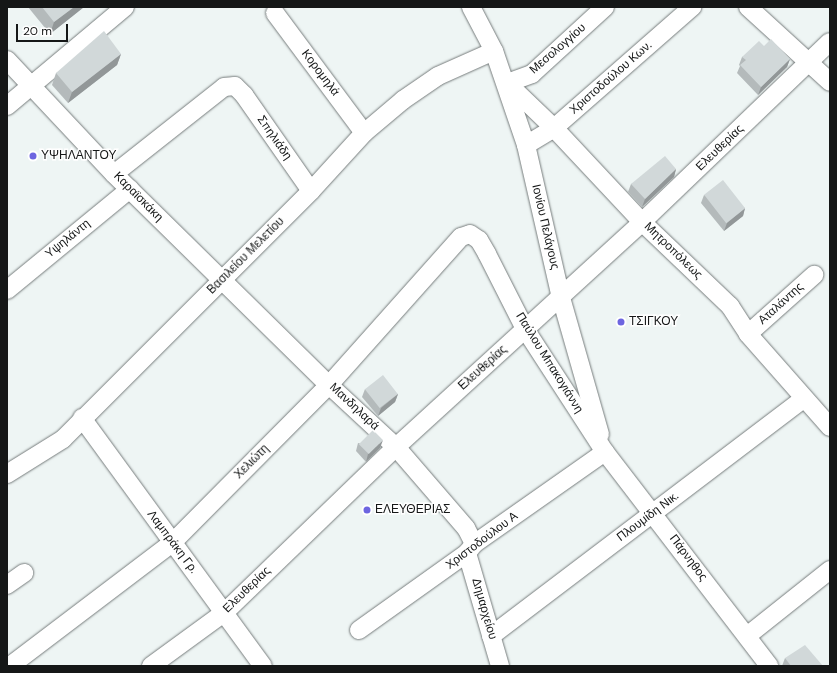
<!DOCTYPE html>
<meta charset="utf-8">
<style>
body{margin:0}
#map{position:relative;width:837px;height:673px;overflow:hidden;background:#eef5f4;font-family:"DM Sans",sans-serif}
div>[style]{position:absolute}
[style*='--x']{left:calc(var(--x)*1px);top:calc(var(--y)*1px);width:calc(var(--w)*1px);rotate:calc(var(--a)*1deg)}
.roads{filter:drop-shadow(0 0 1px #767c7c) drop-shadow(0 0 1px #767c7c)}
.street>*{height:18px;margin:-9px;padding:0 9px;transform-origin:9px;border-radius:9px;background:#fff}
.wall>*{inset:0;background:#b4babb}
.shaded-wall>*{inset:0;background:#929798}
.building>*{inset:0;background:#d1d8d9;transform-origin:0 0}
.dots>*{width:11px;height:11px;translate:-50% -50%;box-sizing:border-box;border:2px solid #fff;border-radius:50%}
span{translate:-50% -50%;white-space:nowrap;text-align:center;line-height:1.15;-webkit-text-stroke:3px #fff;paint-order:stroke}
.street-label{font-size:12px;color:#151717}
.poi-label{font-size:12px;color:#151717}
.left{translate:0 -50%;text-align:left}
.frame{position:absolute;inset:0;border:8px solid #151717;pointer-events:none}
.scale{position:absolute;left:16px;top:24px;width:52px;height:18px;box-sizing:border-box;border:2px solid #151717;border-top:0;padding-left:5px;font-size:12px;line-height:14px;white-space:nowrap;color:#151717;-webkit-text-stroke:3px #fff;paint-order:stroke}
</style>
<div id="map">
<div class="roads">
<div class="street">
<div style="--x:471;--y:7;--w:50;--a:62.4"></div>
<div style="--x:494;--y:51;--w:99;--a:71.2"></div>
<div style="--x:526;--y:145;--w:153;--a:77.1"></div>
<div style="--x:560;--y:294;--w:146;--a:74.1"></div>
<div style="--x:605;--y:7;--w:99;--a:137.5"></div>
<div style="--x:532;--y:74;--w:27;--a:160"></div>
<div style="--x:507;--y:83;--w:65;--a:43.8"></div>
<div style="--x:554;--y:128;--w:129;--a:46.9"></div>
<div style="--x:642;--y:222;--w:122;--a:43.7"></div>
<div style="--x:730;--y:306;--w:33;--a:57"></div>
<div style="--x:748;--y:334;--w:124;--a:48.6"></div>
<div style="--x:748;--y:7;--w:111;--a:42.4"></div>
<div style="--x:275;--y:13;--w:149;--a:53.4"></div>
<div style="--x:7;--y:60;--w:156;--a:46.8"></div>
<div style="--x:114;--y:174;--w:301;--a:44.5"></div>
<div style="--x:329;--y:385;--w:91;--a:42.8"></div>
<div style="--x:396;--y:447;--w:107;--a:49.2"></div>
<div style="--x:466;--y:528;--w:18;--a:63"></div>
<div style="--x:7;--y:106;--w:154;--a:-40"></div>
<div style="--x:526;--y:145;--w:33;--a:-31"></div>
<div style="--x:554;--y:128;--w:184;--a:-41.2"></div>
<div style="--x:114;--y:174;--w:140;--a:-38.3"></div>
<div style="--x:224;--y:87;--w:11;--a:-5"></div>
<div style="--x:235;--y:86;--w:13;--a:45"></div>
<div style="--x:244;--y:95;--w:117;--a:55.1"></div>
<div style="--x:7;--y:290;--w:159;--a:-39.4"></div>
<div style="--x:748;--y:334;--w:89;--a:-41.8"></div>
<div style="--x:82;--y:418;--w:307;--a:53.9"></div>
<div style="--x:7;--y:474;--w:66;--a:-32"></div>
<div style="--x:63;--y:439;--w:351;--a:-45"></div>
<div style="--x:311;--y:191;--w:79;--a:-47.6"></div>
<div style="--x:364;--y:133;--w:51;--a:-40.2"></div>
<div style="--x:403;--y:100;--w:42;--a:-34.4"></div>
<div style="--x:438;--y:76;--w:61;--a:-24.1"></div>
<div style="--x:467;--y:553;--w:118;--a:73.7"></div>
<div style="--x:7;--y:585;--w:21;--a:-35"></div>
<div style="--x:359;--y:630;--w:133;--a:-35.5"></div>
<div style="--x:467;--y:553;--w:11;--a:-52"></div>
<div style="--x:474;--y:544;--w:160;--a:-35.1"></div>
<div style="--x:491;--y:636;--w:393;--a:-37.2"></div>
<div style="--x:747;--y:636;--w:106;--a:-38.5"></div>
<div style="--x:10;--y:666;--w:203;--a:-37.2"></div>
<div style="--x:172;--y:543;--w:223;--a:-45.2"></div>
<div style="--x:329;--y:385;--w:198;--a:-48.3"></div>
<div style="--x:461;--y:237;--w:9;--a:-18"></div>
<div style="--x:470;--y:234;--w:11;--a:34"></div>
<div style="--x:479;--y:240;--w:16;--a:60"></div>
<div style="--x:487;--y:254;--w:84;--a:63.1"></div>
<div style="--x:525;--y:329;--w:147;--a:57"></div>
<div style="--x:605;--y:452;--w:270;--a:52.5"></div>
<div style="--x:151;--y:666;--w:92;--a:-36.1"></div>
<div style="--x:225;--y:612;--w:238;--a:-44"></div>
<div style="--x:396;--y:447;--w:333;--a:-42.4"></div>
<div style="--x:642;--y:222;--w:260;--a:-43.8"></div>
</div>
</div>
<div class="wall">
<div style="clip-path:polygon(28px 7px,84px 7px,50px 34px)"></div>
<div style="clip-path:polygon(764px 46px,790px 59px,787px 67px,758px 95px,737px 73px,740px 66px,739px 65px,742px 57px)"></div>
<div style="clip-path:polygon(121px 54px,117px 65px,68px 103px,52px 85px,56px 73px)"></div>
<div style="clip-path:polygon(676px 169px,674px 177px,642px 207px,628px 192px,631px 184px)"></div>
<div style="clip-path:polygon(704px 195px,745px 208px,743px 216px,724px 231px,701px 203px)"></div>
<div style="clip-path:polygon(365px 389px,398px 394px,395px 402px,378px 416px,362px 397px)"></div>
<div style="clip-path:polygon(358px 443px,380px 448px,366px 462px,356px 451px)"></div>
<div style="clip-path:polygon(785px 658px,823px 666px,782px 666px)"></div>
</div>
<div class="shaded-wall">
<div style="clip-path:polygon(74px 7px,84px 7px,50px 34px,54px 22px)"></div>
<div style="clip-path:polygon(121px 54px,117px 65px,68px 103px,72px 92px)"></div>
<div style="clip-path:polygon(790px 59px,787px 67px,758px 95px,761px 87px)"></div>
<div style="clip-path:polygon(676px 169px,674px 177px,642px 207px,645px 199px)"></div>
<div style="clip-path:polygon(745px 208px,743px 216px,724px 231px,727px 223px)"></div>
<div style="clip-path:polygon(398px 394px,395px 402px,378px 416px,381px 408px)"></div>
<div style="clip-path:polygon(383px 440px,380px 448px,366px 462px,368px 454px)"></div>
</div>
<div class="building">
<div style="clip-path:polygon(42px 7px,74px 7px,54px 22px)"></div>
<div style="clip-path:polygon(104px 31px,121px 54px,72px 92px,56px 73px)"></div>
<div style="clip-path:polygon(771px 39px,790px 59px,761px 87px,740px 65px,746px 60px,742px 57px,759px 41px,764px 46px)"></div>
<div style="clip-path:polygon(665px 156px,676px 169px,645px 199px,631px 184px)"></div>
<div style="left:723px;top:180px;width:36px;height:24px;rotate:52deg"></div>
<div style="left:383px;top:375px;width:24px;height:23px;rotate:52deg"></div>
<div style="left:373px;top:430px;width:14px;height:20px;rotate:45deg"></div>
<div style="clip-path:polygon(805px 645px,823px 666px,791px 666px,785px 658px)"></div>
</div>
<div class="dots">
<div style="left:33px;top:156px;background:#6d65e0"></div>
<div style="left:621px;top:322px;background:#6d65e0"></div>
<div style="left:367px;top:510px;background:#6d65e0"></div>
</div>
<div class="street-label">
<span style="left:558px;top:49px;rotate:-41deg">Μεσολογγίου</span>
<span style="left:320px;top:73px;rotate:53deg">Κορομηλά</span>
<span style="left:611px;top:78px;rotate:-41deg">Χριστοδούλου Κων.</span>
<span style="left:274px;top:138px;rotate:55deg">Σπηλιάδη</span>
<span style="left:720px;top:148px;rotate:-44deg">Ελευθερίας</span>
<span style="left:138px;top:197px;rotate:45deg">Καραϊσκάκη</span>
<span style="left:545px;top:227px;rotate:77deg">Ιονίου Πελάγους</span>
<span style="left:68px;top:239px;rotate:-39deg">Υψηλάντη</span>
<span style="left:673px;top:251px;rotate:44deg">Μητροπόλεως</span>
<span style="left:246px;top:256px;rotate:-45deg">Βασιλείου Μελετίου</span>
<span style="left:781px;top:304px;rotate:-42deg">Αταλάντης</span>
<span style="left:549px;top:363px;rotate:58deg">Παύλου Μπακογιάννη</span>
<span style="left:483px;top:368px;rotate:-42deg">Ελευθερίας</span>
<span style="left:354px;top:407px;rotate:43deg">Μανδηλαρά</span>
<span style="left:252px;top:462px;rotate:-45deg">Χελιώτη</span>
<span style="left:648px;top:517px;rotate:-37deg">Πλουμίδη Νικ.</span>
<span style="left:482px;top:541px;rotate:-37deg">Χριστοδούλου Α</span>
<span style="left:172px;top:542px;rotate:53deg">Λαμπράκη Γρ.</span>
<span style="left:688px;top:558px;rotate:53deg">Πάρνηθος</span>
<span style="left:247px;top:590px;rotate:-44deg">Ελευθερίας</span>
<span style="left:484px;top:609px;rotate:74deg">Δημαρχείου</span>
</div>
<div class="poi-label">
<span class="left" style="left:41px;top:156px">ΥΨΗΛΑΝΤΟΥ</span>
<span class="left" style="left:629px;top:322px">ΤΣΙΓΚΟΥ</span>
<span class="left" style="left:375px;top:510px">ΕΛΕΥΘΕΡΙΑΣ</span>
</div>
<div class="frame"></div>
<div class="scale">20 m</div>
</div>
